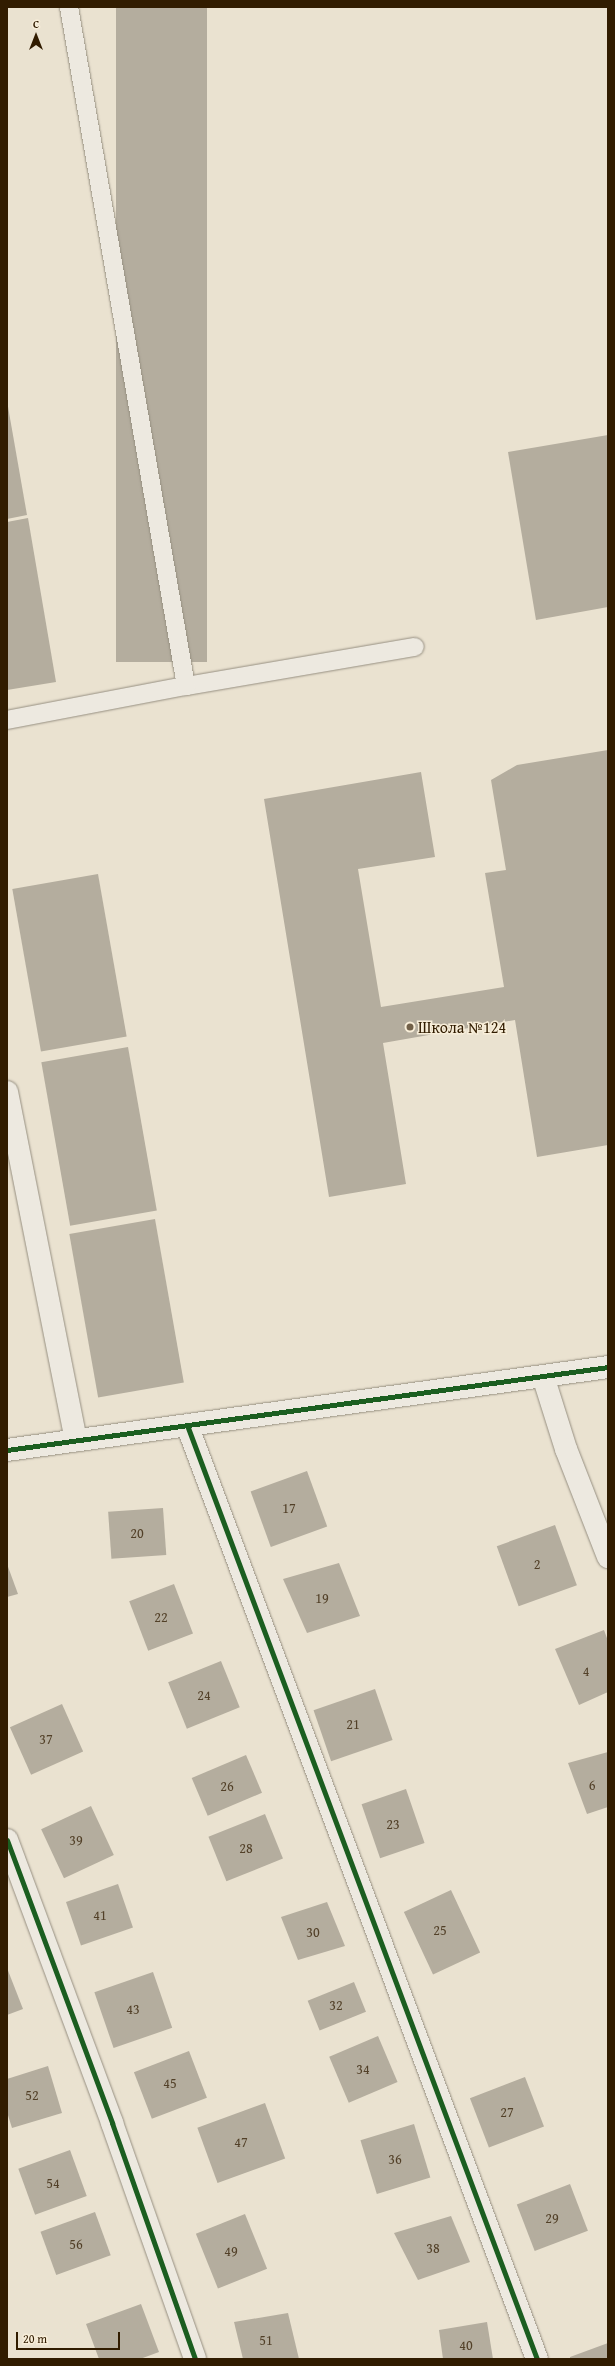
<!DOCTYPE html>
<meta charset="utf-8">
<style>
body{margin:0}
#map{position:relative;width:615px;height:2366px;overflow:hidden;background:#eae2d0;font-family:"Gentium Book Plus",serif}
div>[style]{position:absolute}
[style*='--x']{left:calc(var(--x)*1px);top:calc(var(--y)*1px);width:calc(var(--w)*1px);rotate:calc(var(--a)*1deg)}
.building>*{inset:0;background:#b4ad9e;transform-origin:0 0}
.roads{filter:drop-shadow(0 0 1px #968f81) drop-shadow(0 0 1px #968f81)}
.service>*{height:18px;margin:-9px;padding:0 9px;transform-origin:9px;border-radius:9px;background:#ede9e0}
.minor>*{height:22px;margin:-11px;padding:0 11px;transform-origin:11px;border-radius:11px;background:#ede9e0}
.cycleway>*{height:5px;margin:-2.5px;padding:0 2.5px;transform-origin:2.5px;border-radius:2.5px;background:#1b5e20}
.dots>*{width:11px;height:11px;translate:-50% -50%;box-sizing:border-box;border:2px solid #f8eed9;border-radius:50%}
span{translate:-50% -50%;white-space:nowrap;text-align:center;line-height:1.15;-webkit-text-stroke:3px #f8eed9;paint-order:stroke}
.number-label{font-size:14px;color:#524028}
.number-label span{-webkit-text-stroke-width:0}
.poi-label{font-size:16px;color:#311c00}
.left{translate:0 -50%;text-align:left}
.frame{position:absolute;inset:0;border:8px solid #311c00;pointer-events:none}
.north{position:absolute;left:16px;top:16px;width:40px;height:40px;-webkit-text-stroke:3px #f8eed9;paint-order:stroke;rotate:0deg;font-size:11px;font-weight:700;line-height:16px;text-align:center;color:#311c00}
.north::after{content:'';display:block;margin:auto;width:14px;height:18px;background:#311c00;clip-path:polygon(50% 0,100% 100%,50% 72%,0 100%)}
.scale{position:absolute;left:16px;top:2332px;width:104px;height:18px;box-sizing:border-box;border:2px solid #311c00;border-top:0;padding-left:5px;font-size:12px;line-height:14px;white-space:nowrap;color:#311c00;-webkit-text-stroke:3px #f8eed9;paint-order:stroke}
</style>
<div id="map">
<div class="building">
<div style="left:116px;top:7px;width:91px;height:655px"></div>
<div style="clip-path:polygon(7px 401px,27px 515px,7px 519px)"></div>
<div style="clip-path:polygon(608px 435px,608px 607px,536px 620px,508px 452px)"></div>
<div style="clip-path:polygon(28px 518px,56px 682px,7px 690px,7px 522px)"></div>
<div style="clip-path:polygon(608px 750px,608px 1145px,537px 1157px,515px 1020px,383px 1043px,406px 1184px,329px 1197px,264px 799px,421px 772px,435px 857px,358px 869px,381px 1007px,504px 987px,485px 873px,506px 870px,491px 780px,517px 765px)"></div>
<div style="left:98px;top:874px;width:165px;height:87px;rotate:80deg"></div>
<div style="left:128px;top:1047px;width:166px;height:88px;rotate:80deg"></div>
<div style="left:155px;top:1219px;width:166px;height:87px;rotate:80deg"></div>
<div style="left:307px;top:1471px;width:59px;height:60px;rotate:70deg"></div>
<div style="left:163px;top:1508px;width:47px;height:55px;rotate:86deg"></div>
<div style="left:555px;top:1525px;width:64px;height:62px;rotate:70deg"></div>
<div style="clip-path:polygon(339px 1563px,360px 1616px,307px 1633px,283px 1579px)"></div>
<div style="clip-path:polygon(7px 1564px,18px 1594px,7px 1597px)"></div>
<div style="left:174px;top:1584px;width:53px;height:48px;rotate:69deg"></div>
<div style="clip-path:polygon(604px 1630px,608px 1641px,608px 1692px,579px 1705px,555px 1649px)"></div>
<div style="left:221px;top:1661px;width:50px;height:57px;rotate:68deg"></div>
<div style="left:375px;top:1689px;width:54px;height:65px;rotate:71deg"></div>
<div style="left:62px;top:1704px;width:52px;height:57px;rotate:66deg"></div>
<div style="clip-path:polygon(608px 1752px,608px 1807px,587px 1814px,568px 1763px)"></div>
<div style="left:246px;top:1755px;width:41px;height:59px;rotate:67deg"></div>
<div style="left:406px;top:1789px;width:57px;height:47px;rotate:71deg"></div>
<div style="left:91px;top:1806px;width:54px;height:55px;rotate:65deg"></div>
<div style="left:265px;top:1814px;width:48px;height:61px;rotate:68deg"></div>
<div style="left:118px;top:1884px;width:46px;height:55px;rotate:71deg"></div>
<div style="left:451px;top:1890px;width:69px;height:52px;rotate:65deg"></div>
<div style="clip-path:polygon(327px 1902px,345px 1946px,298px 1960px,281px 1917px)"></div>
<div style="clip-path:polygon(7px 1968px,23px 2009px,7px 2015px)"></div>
<div style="left:153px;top:1972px;width:59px;height:62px;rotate:71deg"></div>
<div style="left:354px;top:1982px;width:32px;height:50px;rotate:68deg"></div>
<div style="left:378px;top:2036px;width:50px;height:53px;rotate:67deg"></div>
<div style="left:189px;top:2051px;width:50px;height:59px;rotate:69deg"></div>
<div style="clip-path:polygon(48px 2066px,62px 2113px,12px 2128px,7px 2112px,7px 2079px)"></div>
<div style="left:525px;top:2077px;width:53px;height:59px;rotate:69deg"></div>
<div style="left:265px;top:2103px;width:59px;height:72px;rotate:70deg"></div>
<div style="left:414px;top:2124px;width:56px;height:56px;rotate:73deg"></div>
<div style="left:70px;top:2150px;width:49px;height:55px;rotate:70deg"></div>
<div style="left:570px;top:2184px;width:50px;height:57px;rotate:69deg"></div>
<div style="left:95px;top:2212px;width:46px;height:58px;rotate:70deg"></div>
<div style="left:245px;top:2214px;width:59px;height:53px;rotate:68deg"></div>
<div style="clip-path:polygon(451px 2216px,470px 2262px,418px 2280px,394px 2233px)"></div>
<div style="clip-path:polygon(141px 2304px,159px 2352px,140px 2359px,99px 2359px,86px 2324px)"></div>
<div style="clip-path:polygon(288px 2313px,299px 2359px,243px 2359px,234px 2322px)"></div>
<div style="clip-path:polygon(487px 2322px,493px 2359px,443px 2359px,439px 2330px)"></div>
<div style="clip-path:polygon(608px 2343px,608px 2359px,570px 2359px,570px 2357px)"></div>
</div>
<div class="roads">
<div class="service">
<div style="--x:186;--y:686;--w:232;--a:-9.7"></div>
<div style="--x:7;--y:720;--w:182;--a:-10.8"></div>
<div style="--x:186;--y:686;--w:689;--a:-99.78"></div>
</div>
<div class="minor">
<div style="--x:7;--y:1092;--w:355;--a:78.8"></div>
<div style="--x:543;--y:1376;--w:77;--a:72.5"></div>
<div style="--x:566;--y:1449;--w:116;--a:68.7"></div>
<div style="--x:187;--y:1425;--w:997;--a:69.46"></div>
<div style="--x:7;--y:1450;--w:607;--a:-7.86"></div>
<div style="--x:7;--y:1840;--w:302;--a:69.6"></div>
<div style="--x:112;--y:2123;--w:250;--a:70.6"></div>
</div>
</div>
<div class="cycleway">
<div style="--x:187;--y:1425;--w:997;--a:69.46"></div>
<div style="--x:7;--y:1450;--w:607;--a:-7.86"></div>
<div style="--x:7;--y:1840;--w:302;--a:69.6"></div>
<div style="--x:112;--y:2123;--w:250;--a:70.6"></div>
</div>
<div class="dots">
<div style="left:410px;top:1027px;background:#726149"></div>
</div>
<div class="number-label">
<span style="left:289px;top:1508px">17</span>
<span style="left:137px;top:1533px">20</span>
<span style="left:537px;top:1564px">2</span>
<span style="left:322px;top:1598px">19</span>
<span style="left:161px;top:1617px">22</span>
<span style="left:586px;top:1671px">4</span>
<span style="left:204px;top:1695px">24</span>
<span style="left:353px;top:1724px">21</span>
<span style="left:46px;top:1739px">37</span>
<span style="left:592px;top:1785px">6</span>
<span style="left:227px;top:1786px">26</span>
<span style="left:393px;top:1824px">23</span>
<span style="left:76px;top:1840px">39</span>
<span style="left:246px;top:1848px">28</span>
<span style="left:100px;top:1915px">41</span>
<span style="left:440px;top:1930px">25</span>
<span style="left:313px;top:1932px">30</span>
<span style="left:336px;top:2005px">32</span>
<span style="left:133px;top:2009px">43</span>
<span style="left:363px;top:2069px">34</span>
<span style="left:170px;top:2083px">45</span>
<span style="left:32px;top:2095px">52</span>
<span style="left:507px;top:2112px">27</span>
<span style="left:241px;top:2142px">47</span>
<span style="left:395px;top:2159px">36</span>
<span style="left:53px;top:2183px">54</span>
<span style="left:552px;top:2218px">29</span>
<span style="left:76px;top:2244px">56</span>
<span style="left:433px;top:2248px">38</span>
<span style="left:231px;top:2251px">49</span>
<span style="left:266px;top:2340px">51</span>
<span style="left:466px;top:2345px">40</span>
</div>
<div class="poi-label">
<span class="left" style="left:418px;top:1027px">Школа №124</span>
</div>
<div class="frame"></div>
<div class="north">С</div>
<div class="scale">20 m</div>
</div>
